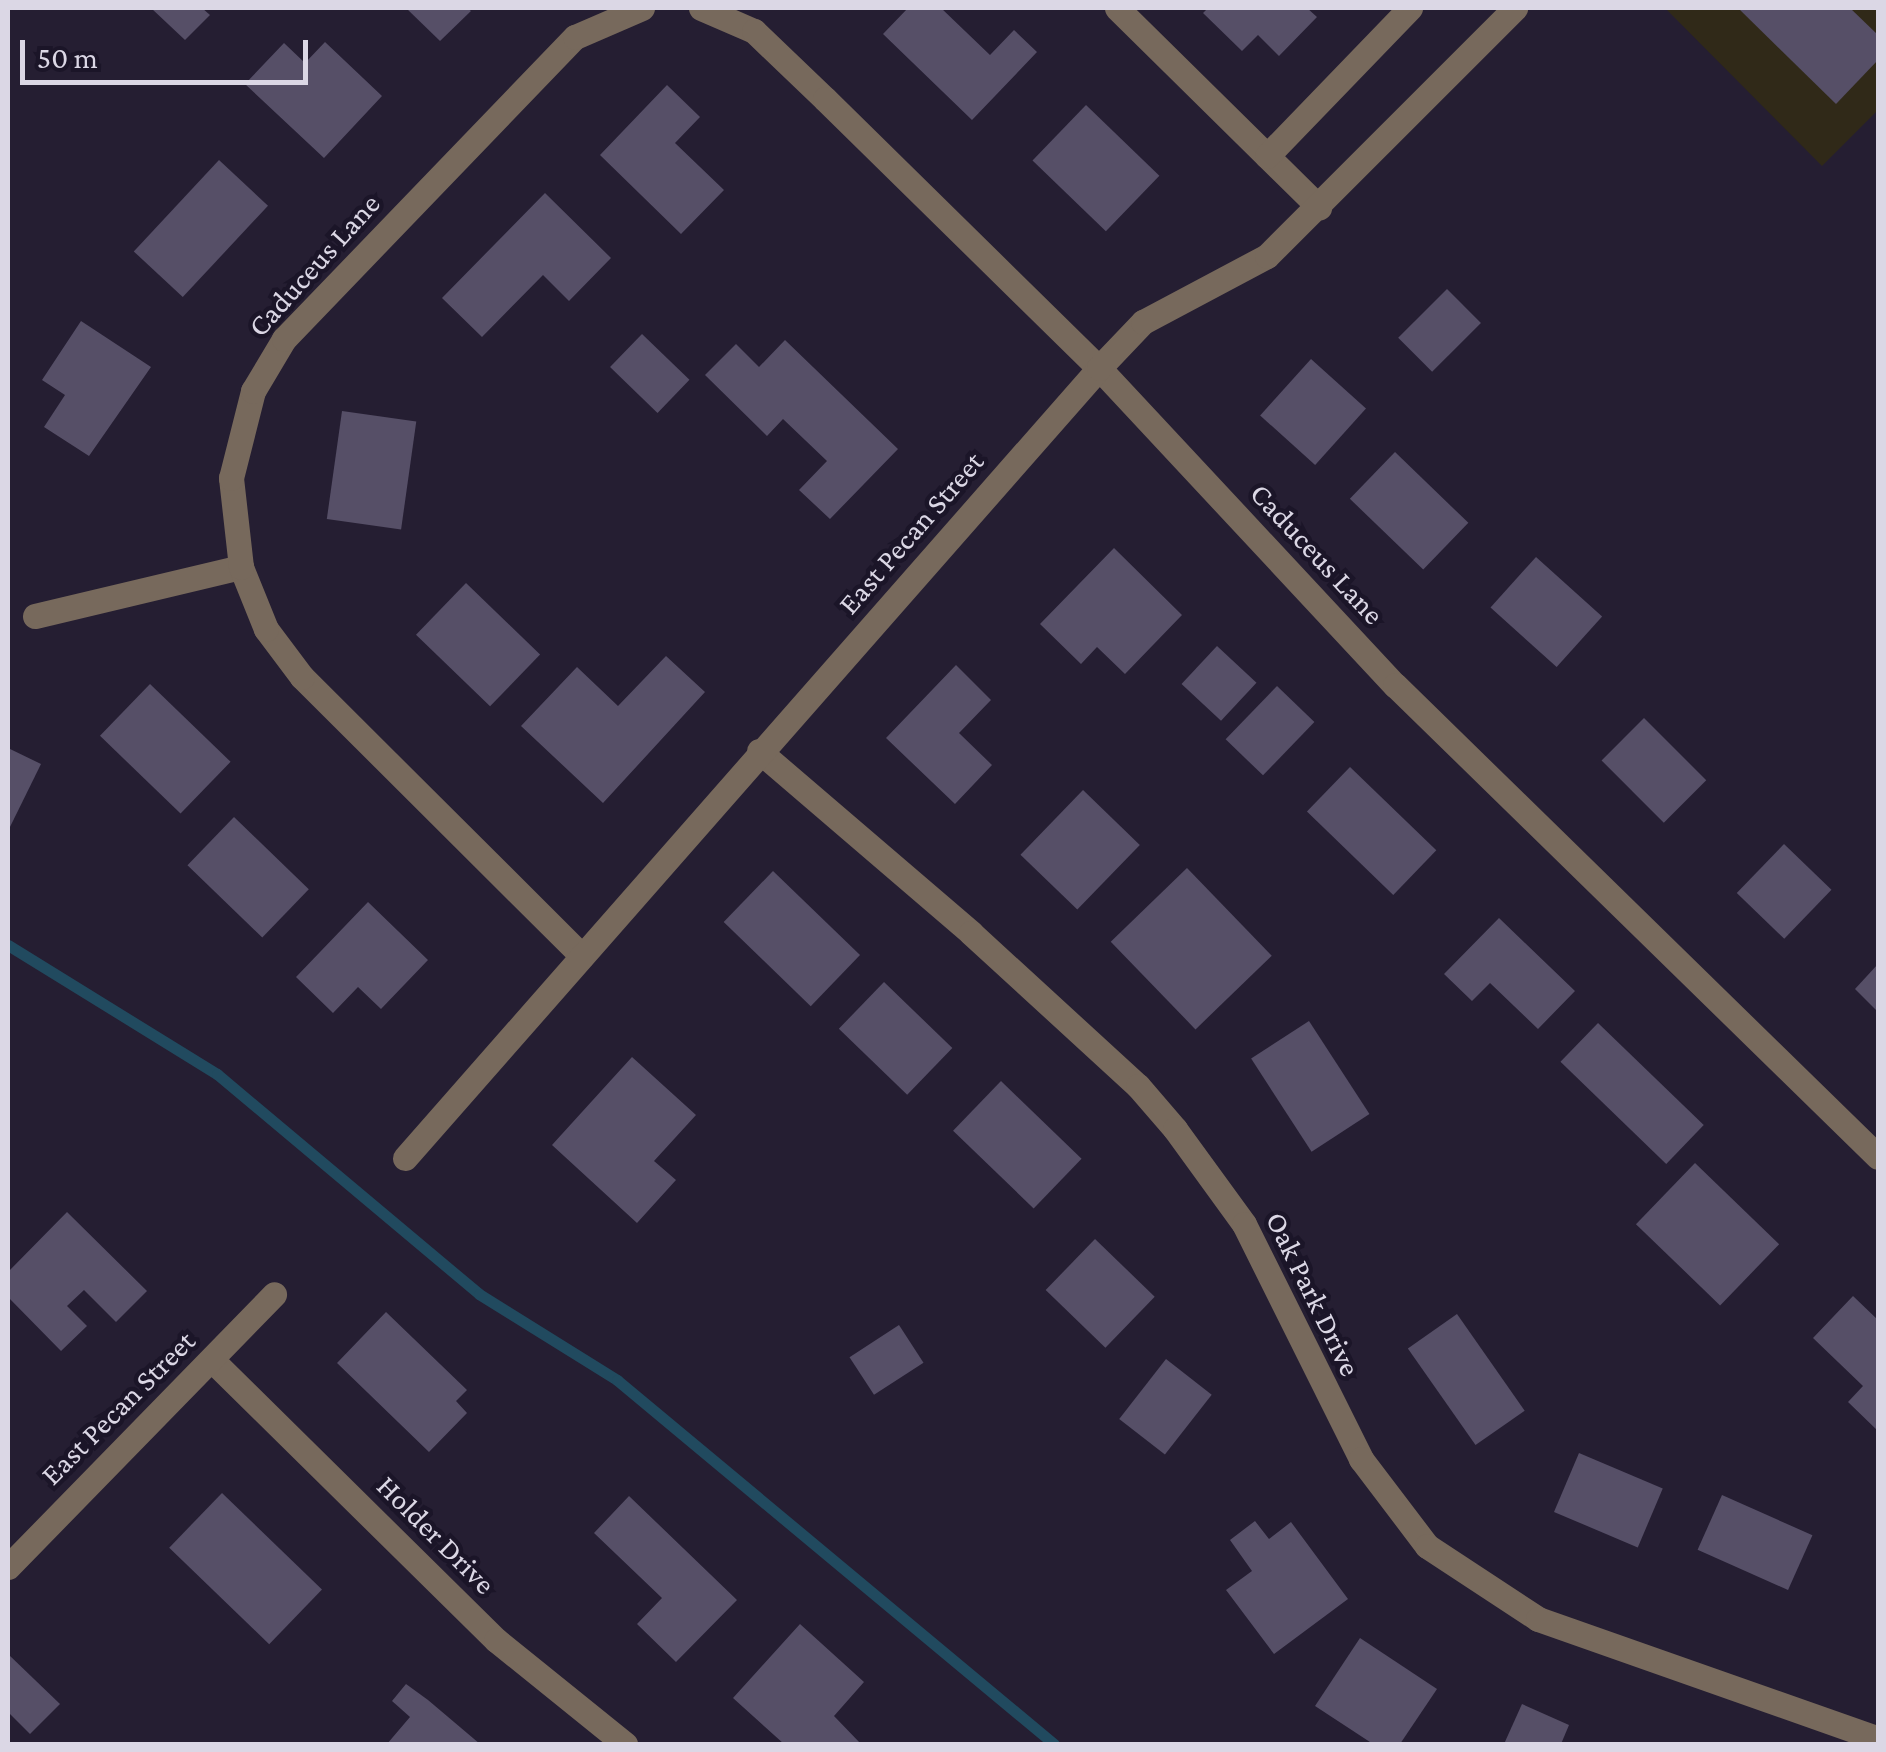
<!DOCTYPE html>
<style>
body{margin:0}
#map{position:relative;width:1886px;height:1752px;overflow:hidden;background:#251e32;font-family:"Crimson Pro",serif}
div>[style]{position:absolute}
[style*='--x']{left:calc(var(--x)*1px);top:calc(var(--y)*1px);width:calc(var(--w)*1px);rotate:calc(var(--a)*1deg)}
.commercial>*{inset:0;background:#302918}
.stream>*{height:11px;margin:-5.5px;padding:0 5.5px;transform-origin:5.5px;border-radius:5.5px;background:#214a5f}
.building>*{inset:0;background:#564f67;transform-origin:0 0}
.minor>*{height:25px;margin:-12.5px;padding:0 12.5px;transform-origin:12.5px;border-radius:12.5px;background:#77695c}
span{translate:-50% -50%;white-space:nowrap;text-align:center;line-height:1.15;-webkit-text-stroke:9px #1b1528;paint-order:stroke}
.street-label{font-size:30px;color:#dbd7e5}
.frame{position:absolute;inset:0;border:10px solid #dbd7e5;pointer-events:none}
.scale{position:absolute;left:20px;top:40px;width:288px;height:45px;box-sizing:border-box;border:5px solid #dbd7e5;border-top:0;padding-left:12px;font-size:30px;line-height:35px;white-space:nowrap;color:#dbd7e5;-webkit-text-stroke:8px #1b1528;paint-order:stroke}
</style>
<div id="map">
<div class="commercial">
<div style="clip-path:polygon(1665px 8px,1878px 8px,1878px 110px,1822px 166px)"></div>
</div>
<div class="stream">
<div style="--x:8;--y:945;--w:246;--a:31.7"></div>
<div style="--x:217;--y:1074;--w:342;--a:40"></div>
<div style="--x:479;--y:1294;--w:163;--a:31.9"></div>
<div style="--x:617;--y:1380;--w:569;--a:39.79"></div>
</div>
<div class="building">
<div style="clip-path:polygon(151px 8px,202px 8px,210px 15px,185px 40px)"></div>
<div style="clip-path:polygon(406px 8px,467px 8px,471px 11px,440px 41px)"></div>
<div style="clip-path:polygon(908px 8px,941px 8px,990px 55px,1014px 30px,1037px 52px,972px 120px,883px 34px)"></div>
<div style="clip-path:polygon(1208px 8px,1307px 8px,1317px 17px,1279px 56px,1258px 35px,1242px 51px,1203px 13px)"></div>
<div style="clip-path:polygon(1738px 8px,1850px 8px,1878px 35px,1878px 60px,1836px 104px)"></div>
<div style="clip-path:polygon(325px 42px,382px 96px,324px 158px,245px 84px,284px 43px,305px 63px)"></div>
<div style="clip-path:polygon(667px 85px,700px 117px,675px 143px,724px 190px,681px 234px,600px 155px)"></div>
<div style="left:1086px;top:105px;width:102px;height:77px;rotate:44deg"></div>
<div style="left:219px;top:160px;width:67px;height:125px;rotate:43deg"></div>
<div style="clip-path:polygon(545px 193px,611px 258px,569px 301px,543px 275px,482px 337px,442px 298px)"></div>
<div style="left:1447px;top:289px;width:48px;height:69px;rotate:45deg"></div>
<div style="clip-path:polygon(81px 321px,151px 367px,89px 456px,44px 427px,65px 395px,42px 380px)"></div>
<div style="left:642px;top:334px;width:66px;height:46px;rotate:44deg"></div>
<div style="clip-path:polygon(785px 340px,898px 449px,830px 519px,799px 490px,827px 461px,783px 419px,767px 436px,705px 375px,736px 344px,759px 367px)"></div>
<div style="left:1311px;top:359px;width:74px;height:76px;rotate:42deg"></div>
<div style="left:342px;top:411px;width:75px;height:109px;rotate:8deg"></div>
<div style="left:1395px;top:452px;width:102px;height:65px;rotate:44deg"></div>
<div style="clip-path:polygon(1114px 548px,1182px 615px,1125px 674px,1097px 647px,1081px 664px,1040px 624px)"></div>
<div style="left:1536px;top:557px;width:89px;height:68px;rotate:42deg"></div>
<div style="left:466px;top:583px;width:103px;height:72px;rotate:44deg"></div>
<div style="left:1217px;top:646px;width:54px;height:52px;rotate:43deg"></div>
<div style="clip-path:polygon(666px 656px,705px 692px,603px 803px,521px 726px,577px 667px,618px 706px)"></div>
<div style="clip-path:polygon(956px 665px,991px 700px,959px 733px,992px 765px,955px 804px,886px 738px)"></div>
<div style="left:150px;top:684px;width:112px;height:72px;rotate:44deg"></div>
<div style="left:1277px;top:686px;width:52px;height:74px;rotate:44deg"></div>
<div style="left:1644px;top:718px;width:88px;height:60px;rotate:45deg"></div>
<div style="clip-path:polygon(8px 748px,41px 764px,8px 831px)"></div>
<div style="left:1350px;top:767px;width:120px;height:62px;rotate:44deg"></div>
<div style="left:1083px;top:790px;width:79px;height:90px;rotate:44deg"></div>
<div style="left:234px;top:817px;width:104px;height:67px;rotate:44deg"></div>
<div style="left:1784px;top:844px;width:66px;height:68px;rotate:44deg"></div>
<div style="left:1187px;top:868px;width:122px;height:106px;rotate:46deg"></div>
<div style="left:773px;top:871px;width:121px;height:71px;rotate:44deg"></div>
<div style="clip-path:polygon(368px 902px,428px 960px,381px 1009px,358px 987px,333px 1013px,296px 977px)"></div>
<div style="clip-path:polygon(1499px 918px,1575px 991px,1538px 1029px,1490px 983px,1472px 1001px,1444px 974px)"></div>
<div style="clip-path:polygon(1878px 964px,1878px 1012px,1855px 989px)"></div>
<div style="left:884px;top:982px;width:95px;height:65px;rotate:44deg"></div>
<div style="left:1309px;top:1021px;width:111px;height:69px;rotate:57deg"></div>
<div style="left:1598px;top:1023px;width:147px;height:54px;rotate:44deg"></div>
<div style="clip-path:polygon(632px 1057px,696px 1115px,654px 1161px,676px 1180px,637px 1223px,552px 1145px)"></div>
<div style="left:1001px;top:1081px;width:112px;height:69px;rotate:44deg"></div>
<div style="left:1695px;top:1163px;width:117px;height:85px;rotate:44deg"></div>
<div style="clip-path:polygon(67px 1212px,147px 1291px,116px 1322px,84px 1290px,67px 1306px,87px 1326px,61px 1351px,8px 1297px,8px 1272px)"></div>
<div style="left:1095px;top:1239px;width:83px;height:71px;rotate:44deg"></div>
<div style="clip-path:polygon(1853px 1296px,1878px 1320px,1878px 1431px,1848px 1402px,1863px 1386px,1813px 1338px)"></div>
<div style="clip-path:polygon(386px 1312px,467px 1390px,456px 1401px,467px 1413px,429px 1452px,337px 1363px)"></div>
<div style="left:1457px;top:1314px;width:118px;height:60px;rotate:55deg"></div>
<div style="left:899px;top:1325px;width:45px;height:59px;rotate:57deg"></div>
<div style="left:1166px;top:1359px;width:58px;height:76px;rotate:38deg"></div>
<div style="left:1579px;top:1453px;width:91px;height:64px;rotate:23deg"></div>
<div style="left:222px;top:1493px;width:139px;height:76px;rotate:44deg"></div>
<div style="left:1722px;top:1495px;width:99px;height:60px;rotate:24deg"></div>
<div style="clip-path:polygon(629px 1496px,737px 1600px,676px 1662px,637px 1624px,662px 1598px,594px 1533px)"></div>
<div style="clip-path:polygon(1255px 1521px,1269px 1539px,1291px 1522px,1348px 1599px,1274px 1654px,1226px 1590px,1252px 1571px,1230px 1540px)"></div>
<div style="clip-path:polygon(800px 1624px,864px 1682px,834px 1716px,861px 1744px,784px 1744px,733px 1698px)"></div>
<div style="clip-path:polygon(1360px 1638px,1437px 1689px,1400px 1744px,1373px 1744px,1315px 1706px)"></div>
<div style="clip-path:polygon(8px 1654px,60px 1704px,30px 1734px,8px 1712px)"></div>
<div style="clip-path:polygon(406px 1684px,428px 1700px,480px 1744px,387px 1744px,410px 1717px,392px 1701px)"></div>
<div style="clip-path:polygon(1522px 1704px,1569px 1725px,1561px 1744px,1504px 1744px)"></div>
</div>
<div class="minor">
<div style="--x:701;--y:8;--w:58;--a:23.5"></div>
<div style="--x:754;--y:31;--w:98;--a:43.8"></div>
<div style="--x:825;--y:99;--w:384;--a:44.5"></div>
<div style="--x:1099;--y:368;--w:434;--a:47"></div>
<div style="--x:1395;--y:685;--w:675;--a:44.34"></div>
<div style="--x:1117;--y:8;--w:284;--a:44.6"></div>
<div style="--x:1267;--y:156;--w:206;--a:-46"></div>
<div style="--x:35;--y:616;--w:212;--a:-13.4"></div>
<div style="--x:759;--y:751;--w:279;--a:40.6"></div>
<div style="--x:971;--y:933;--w:226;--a:42.5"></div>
<div style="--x:1138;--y:1086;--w:57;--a:49.3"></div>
<div style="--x:1175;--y:1129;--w:117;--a:54"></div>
<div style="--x:1244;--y:1224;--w:263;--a:63.5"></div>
<div style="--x:1361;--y:1459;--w:109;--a:52.8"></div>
<div style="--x:1427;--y:1546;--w:133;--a:33.3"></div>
<div style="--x:1538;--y:1619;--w:361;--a:19.4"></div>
<div style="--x:582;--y:956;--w:395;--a:-135.1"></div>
<div style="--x:302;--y:677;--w:60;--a:-126.9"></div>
<div style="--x:266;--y:629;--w:67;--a:-112"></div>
<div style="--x:241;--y:567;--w:90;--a:-96.4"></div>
<div style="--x:231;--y:478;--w:90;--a:-75.8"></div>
<div style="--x:253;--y:391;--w:61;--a:-59.2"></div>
<div style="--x:284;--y:339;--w:419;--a:-46.1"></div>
<div style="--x:575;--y:37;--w:73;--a:-23.4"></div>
<div style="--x:405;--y:1158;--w:1052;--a:-48.7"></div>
<div style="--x:1099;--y:368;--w:64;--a:-46.3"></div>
<div style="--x:1143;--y:322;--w:140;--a:-28"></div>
<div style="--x:1267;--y:256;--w:351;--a:-45"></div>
<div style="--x:212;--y:1360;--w:399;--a:44.6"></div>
<div style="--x:496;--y:1640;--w:166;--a:38.9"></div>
<div style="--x:8;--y:1567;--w:381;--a:-45.7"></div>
</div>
<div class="street-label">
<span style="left:314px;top:265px;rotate:-48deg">Caduceus Lane</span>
<span style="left:911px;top:533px;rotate:-49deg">East Pecan Street</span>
<span style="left:1317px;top:554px;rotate:47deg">Caduceus Lane</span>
<span style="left:1313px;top:1294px;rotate:64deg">Oak Park Drive</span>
<span style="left:118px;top:1408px;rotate:-45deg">East Pecan Street</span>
<span style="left:436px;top:1535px;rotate:45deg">Holder Drive</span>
</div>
<div class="frame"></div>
<div class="scale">50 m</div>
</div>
